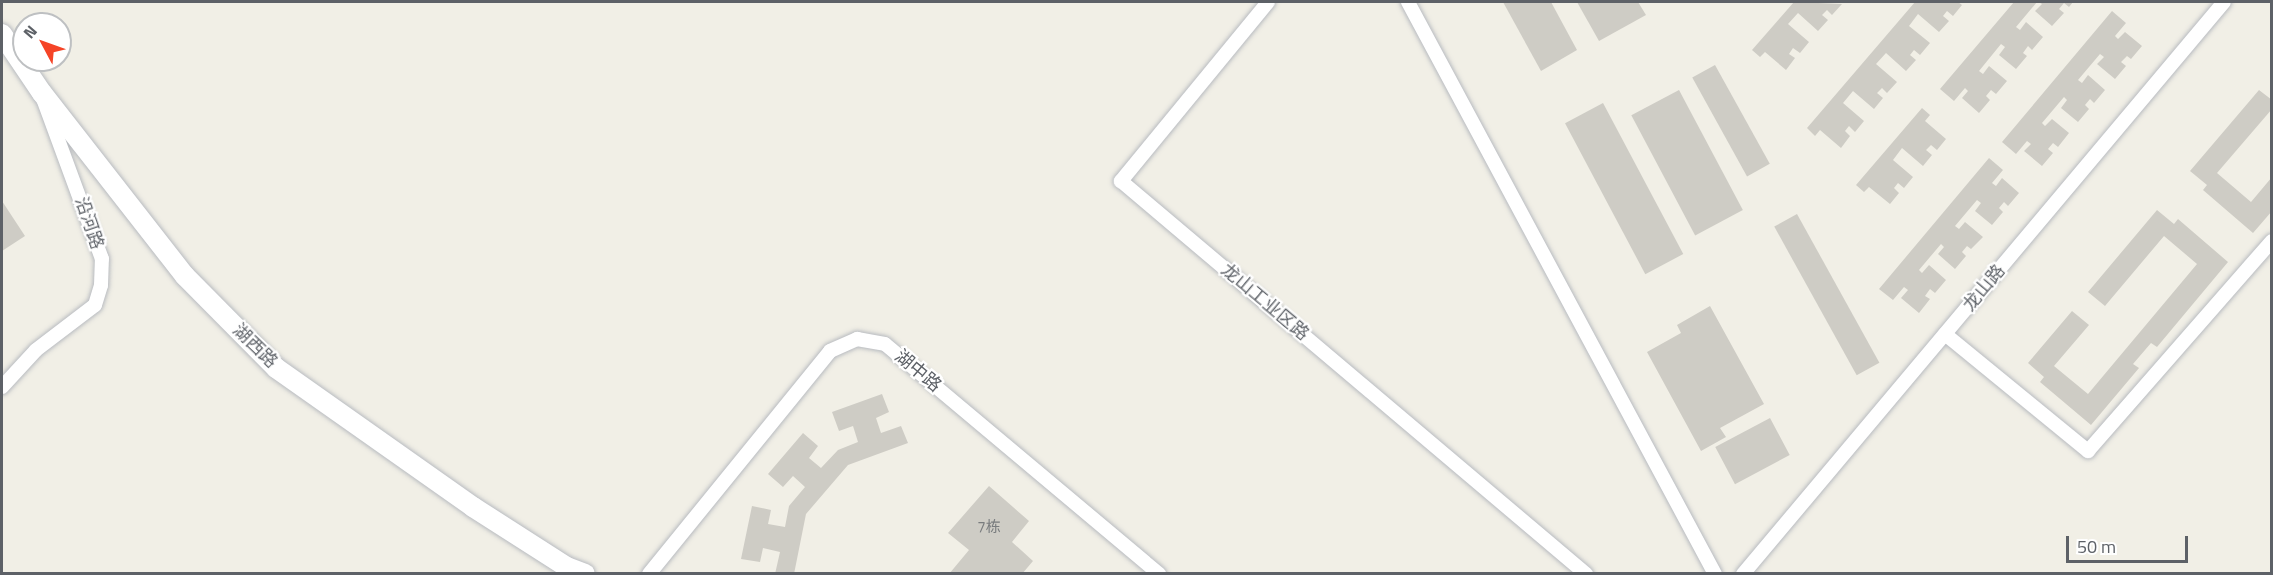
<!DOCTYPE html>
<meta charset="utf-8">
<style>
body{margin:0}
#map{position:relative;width:2273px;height:575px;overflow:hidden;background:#f1efe6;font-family:"Titillium Web","Noto Sans SC",sans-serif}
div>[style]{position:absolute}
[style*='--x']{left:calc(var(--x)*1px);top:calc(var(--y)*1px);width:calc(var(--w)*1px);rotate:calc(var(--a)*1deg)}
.building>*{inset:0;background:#ceccc5;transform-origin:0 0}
.roads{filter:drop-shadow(0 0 2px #b8bbc0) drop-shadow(0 0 2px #b8bbc0)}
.street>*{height:14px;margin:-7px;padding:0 7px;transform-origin:7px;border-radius:7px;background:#fff}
.secondary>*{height:20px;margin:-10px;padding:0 10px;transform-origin:10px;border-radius:10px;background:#fff}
span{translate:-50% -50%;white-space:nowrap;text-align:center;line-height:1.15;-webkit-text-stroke:4.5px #fff;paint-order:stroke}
.number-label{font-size:15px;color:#797c7e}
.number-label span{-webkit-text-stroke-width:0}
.street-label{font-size:18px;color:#5d6167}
.frame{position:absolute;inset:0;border:3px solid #5d6167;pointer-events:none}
.north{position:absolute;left:12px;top:12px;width:60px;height:60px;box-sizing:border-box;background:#fff;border:2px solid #bec0c2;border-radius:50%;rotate:311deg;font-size:16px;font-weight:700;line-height:24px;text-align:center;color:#5d6167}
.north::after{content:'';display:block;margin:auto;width:21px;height:27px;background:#f54427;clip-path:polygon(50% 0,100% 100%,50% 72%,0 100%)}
.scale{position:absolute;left:2066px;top:536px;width:122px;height:27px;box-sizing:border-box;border:3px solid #5d6167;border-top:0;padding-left:8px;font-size:18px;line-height:21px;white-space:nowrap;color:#5d6167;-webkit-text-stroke:4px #fff;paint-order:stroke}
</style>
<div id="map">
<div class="building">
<div style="clip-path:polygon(1503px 2px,1551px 2px,1577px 50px,1541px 71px)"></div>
<div style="clip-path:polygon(1577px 2px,1638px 2px,1646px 15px,1599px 41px)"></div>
<div style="clip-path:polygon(1794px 2px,1842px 4px,1832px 15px,1827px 10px,1822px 15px,1828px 20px,1818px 31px,1798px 13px,1788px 24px,1809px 42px,1800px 53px,1793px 48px,1789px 54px,1795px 58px,1786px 70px,1765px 52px,1760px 57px,1752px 50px)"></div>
<div style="clip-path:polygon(1915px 2px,1958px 2px,1962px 5px,1953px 16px,1947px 11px,1943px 16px,1949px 21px,1939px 32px,1918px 14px,1909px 26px,1930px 43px,1920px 55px,1914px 50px,1910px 55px,1916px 60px,1906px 71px,1886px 53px,1876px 64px,1897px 82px,1887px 93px,1882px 88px,1877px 93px,1883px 98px,1874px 109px,1853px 91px,1843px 103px,1864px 121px,1855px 132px,1849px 126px,1845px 131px,1850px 136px,1841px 148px,1820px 130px,1815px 136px,1807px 128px)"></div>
<div style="clip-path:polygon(2014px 2px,2037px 2px,2016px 27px,2020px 30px,2026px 22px,2043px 37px,2032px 50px,2028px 46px,2023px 53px,2027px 56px,2016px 69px,1999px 55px,2005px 47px,2001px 44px,1979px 71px,1983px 74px,1989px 66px,2007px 81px,1996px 94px,1991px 90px,1986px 96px,1990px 100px,1979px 113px,1962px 98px,1968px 91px,1965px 88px,1954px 101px,1940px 89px)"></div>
<div style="clip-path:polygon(2039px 2px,2073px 2px,2069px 7px,2064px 3px,2059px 9px,2064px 13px,2052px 26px,2035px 11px,2042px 4px)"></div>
<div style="clip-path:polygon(2112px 11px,2126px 23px,2115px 36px,2118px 39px,2125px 32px,2142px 46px,2131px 59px,2127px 56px,2121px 62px,2126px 66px,2115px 79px,2097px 64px,2104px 57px,2100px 54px,2078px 80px,2082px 83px,2088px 75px,2105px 90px,2094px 103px,2090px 99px,2085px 105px,2089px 109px,2078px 122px,2061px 108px,2067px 100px,2064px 97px,2042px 123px,2045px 126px,2052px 119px,2069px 133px,2058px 147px,2053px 143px,2048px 149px,2053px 153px,2042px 166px,2024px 151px,2031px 144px,2027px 141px,2016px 154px,2002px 142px)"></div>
<div style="left:1715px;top:65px;width:113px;height:26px;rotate:61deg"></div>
<div style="left:1679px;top:90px;width:136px;height:54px;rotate:62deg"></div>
<div style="clip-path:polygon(2259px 90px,2272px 100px,2272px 109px,2217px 173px,2251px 202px,2272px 177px,2272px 211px,2253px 233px,2203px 190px,2207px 185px,2190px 171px)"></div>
<div style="left:1603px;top:103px;width:171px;height:43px;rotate:62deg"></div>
<div style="clip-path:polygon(1922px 108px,1930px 115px,1925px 121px,1946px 139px,1937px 150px,1931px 145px,1926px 150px,1932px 155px,1923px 166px,1902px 148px,1893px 160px,1913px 177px,1904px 188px,1898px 183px,1894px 188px,1899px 193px,1890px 204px,1869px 187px,1864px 192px,1856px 185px)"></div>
<div style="clip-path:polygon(1989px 158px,2003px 170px,1992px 183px,1996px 186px,2002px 178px,2019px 193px,2008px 206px,2004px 202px,1999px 208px,2003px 212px,1992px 225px,1975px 211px,1981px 203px,1977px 200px,1955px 226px,1959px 229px,1965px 222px,1983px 237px,1971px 249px,1967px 246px,1962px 252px,1966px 256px,1955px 269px,1938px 254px,1944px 247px,1941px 244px,1919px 270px,1922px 273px,1929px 265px,1946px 280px,1935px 293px,1930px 289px,1925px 296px,1930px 299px,1919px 313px,1901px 298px,1908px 290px,1904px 287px,1893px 300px,1879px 289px)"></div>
<div style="clip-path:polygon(2px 201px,25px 236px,2px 251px)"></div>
<div style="clip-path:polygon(2157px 210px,2174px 224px,2178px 219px,2228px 262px,2157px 347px,2151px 343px,2133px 364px,2139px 368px,2091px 425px,2040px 382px,2044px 377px,2028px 363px,2072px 311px,2089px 325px,2054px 366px,2088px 394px,2197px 264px,2164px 236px,2105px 306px,2088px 292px)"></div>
<div style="left:1797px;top:214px;width:170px;height:26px;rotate:61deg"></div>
<div style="clip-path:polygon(1710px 306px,1764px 404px,1720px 428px,1726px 437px,1701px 451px,1647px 352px,1681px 333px,1677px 325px)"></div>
<div style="clip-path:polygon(882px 394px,889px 412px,876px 418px,881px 433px,901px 426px,908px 443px,848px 465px,806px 514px,794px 574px,775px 574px,780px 552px,763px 548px,760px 562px,741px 559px,752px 506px,771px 510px,768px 524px,785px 527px,789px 506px,805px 487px,793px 476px,783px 487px,768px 474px,803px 433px,818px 446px,809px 458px,821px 468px,838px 450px,858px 442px,853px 426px,839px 431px,832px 412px)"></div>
<div style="left:1770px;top:418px;width:42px;height:62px;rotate:62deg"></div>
<div style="clip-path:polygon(989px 486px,1029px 521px,1012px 542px,1033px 561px,1022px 574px,949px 574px,969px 550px,948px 533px)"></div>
</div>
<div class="roads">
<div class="street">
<div style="--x:1268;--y:2;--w:232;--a:129.4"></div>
<div style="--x:1121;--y:181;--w:609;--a:40.2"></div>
<div style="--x:1408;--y:2;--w:649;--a:61.78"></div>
<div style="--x:1945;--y:334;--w:185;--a:39.3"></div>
<div style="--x:2088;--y:451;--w:279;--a:-48.8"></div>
<div style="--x:2;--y:387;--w:50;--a:-47.4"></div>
<div style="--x:36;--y:350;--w:74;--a:-37.3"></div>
<div style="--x:95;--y:305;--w:21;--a:-73"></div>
<div style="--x:101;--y:285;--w:26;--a:-88"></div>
<div style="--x:102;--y:259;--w:168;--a:-110.2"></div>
<div style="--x:649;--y:574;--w:287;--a:-50.9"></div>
<div style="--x:830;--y:351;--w:30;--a:-24"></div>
<div style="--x:857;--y:339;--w:28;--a:10"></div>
<div style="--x:885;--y:344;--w:358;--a:40"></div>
<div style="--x:1743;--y:574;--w:747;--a:-49.94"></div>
</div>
<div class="secondary">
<div style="--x:2;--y:34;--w:71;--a:55.9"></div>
<div style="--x:42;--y:93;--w:232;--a:52"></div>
<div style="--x:185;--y:276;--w:129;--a:45.3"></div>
<div style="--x:276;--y:368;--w:241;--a:35.2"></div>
<div style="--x:473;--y:507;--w:112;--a:32.6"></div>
<div style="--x:567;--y:567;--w:19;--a:21"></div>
</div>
</div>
<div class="number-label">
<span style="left:989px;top:527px">7栋</span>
</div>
<div class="street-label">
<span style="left:89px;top:223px;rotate:71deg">沿河路</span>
<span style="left:1984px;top:288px;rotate:-50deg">龙山路</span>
<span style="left:1265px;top:302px;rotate:40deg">龙山工业区路</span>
<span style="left:255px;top:346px;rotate:44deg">湖西路</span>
<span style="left:918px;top:371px;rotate:40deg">湖中路</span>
</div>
<div class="frame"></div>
<div class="north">N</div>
<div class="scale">50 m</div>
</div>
